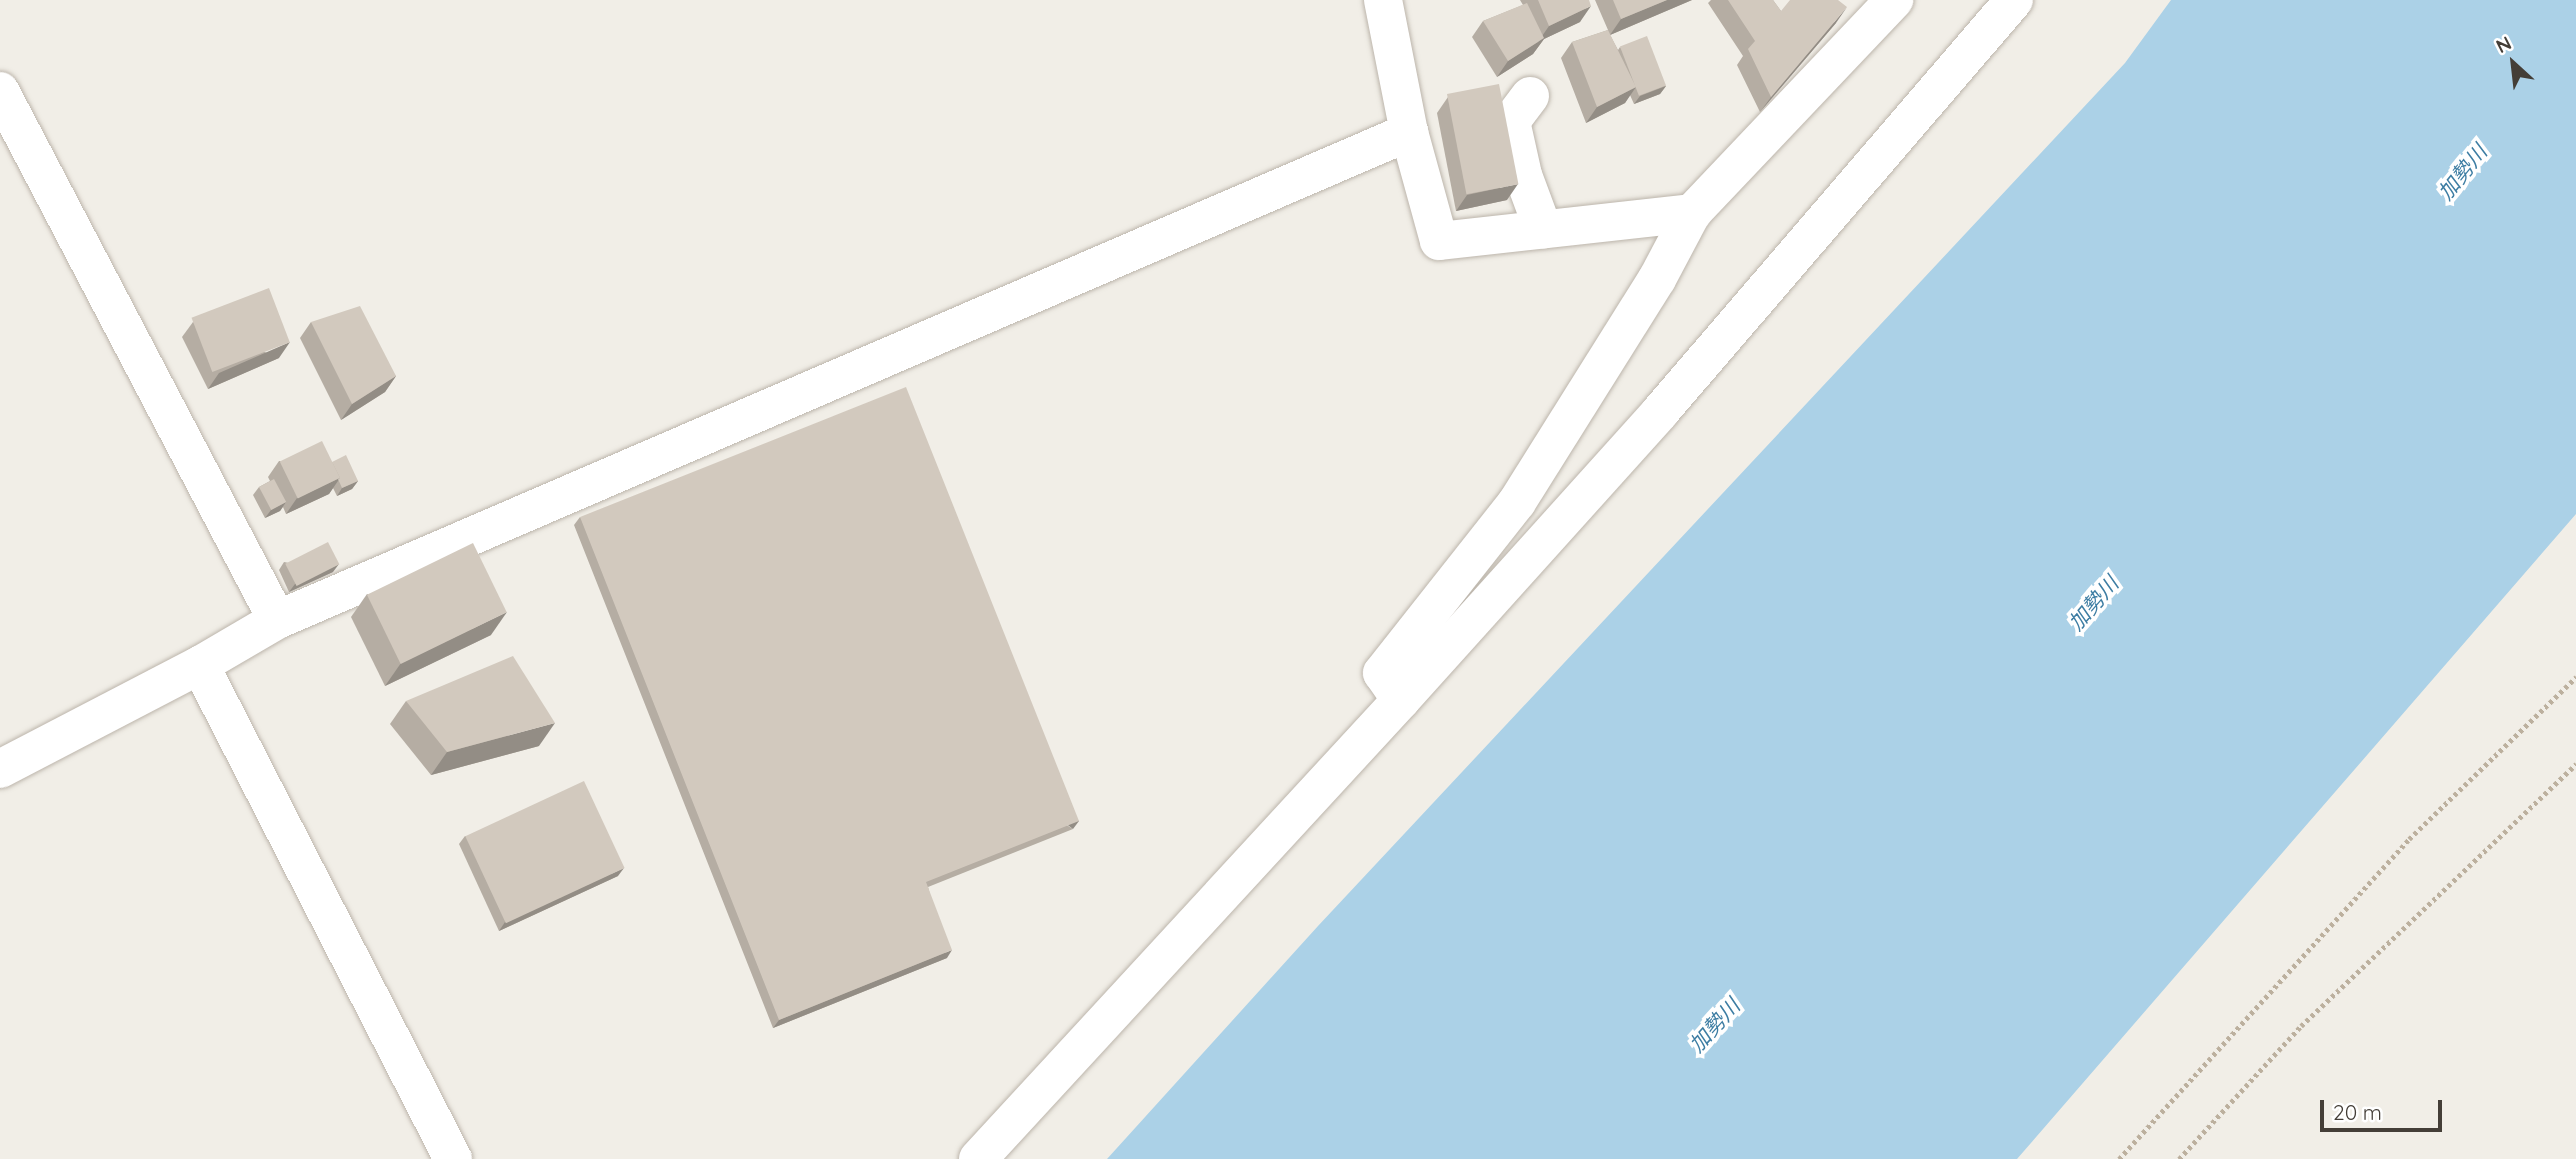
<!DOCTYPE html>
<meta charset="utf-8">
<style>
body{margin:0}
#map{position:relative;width:2576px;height:1159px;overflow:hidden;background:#f1eee7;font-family:Quicksand,"Noto Sans JP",sans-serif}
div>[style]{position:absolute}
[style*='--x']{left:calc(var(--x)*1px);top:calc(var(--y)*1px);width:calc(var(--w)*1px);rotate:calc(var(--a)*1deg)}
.water>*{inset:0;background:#abd1e7}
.path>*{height:4.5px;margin-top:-2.25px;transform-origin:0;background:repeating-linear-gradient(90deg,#bcb09e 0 3.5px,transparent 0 7px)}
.roads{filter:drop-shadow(0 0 2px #bcb5ab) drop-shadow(0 0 2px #bcb5ab)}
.minor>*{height:38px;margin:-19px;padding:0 19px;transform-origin:19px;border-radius:19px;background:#fff}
.wall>*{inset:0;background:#b5ada3}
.shaded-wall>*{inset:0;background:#938d85;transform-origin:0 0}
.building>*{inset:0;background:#d2c9be;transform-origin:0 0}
span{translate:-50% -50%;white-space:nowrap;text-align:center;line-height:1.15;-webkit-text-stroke:7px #fff;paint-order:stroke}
.water-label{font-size:21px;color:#3d7da3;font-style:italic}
.north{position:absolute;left:2478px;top:28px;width:70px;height:70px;-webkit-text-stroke:5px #fff;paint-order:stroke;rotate:333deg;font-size:19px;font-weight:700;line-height:28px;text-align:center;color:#443e37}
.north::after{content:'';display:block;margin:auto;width:24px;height:32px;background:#443e37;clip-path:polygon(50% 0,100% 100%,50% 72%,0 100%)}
.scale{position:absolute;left:2320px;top:1100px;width:122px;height:32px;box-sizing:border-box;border:4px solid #443e37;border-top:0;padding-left:9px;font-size:21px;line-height:24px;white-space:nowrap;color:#443e37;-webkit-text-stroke:5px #fff;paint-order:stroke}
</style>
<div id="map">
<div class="water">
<div style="clip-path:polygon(2171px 0,2576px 0,2576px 514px,2017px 1159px,1107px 1159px,1318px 926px,2125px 63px)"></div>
</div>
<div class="path">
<div style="--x:2119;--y:1159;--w:432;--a:-47.8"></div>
<div style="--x:2409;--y:839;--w:233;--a:-44.1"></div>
<div style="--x:2179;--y:1159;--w:180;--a:-47.5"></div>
<div style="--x:2301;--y:1026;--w:380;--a:-43.6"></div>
</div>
<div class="roads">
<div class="minor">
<div style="--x:1383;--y:0;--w:135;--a:78.9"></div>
<div style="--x:1409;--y:132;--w:113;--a:74.6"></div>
<div style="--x:1439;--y:241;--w:255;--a:-6.3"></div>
<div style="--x:0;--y:91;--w:597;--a:62.36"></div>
<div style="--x:1530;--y:96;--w:31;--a:127"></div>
<div style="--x:1511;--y:121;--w:55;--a:77.5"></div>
<div style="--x:1523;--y:175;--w:58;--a:69.7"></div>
<div style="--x:200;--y:665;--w:555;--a:62.88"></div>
<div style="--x:1401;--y:700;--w:387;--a:-48"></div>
<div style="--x:1660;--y:412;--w:543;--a:-49.33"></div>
<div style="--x:0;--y:769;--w:225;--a:-27.5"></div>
<div style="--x:200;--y:665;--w:89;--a:-30.3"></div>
<div style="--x:277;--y:620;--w:1233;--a:-23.32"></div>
<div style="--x:978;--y:1159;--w:624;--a:-47.34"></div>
<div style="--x:1401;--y:700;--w:33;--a:-125"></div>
<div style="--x:1382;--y:673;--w:218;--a:-51.7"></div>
<div style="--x:1517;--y:502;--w:263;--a:-57.9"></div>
<div style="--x:1657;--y:279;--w:75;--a:-62.1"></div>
<div style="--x:1692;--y:213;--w:294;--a:-46.5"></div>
</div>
</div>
<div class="wall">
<div style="clip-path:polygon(1520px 0,1589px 0,1580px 22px,1544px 39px,1533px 54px,1497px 77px,1472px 37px,1483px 21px,1523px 5px)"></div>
<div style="clip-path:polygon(1595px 0,1692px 0,1610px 35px,1618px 50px,1620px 47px,1666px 86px,1660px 94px,1634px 104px,1630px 95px,1625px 103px,1586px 123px,1561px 58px,1572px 42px,1608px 30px)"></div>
<div style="clip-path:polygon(1711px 0,1773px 0,1781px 11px,1836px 23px,1760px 112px,1737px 65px,1743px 56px,1708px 3px)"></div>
<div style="clip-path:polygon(1448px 97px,1507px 200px,1456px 211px,1437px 113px)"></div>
<div style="clip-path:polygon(193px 322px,279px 358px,208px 389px,182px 337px)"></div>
<div style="clip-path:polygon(311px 322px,396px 376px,385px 392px,341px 420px,300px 338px)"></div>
<div style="clip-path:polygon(279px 461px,332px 462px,358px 481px,352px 489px,337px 496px,333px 488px,329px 494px,286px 514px,283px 507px,280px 511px,265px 518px,253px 495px,259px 487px,270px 481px,268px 477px)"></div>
<div style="clip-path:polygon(580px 517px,1073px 829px,928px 887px,947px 958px,773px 1028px,574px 525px)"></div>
<div style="clip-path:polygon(284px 562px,333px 572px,289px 592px,279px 570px)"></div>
<div style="clip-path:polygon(367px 594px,491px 635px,385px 686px,351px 617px)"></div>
<div style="clip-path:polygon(406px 701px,539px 746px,431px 775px,390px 724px)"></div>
<div style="clip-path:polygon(465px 836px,618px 876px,499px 931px,459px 844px)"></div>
</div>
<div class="shaded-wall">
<div style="clip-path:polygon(1667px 0,1692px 0,1610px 35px,1621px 19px)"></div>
<div style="clip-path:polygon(1591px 6px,1580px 22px,1544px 39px,1533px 54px,1497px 77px,1508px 61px,1538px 42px,1549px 26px)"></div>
<div style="clip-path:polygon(1847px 7px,1836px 23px,1760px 112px,1771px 97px)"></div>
<div style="clip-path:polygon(1666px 86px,1660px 94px,1634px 104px,1640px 96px)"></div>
<div style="clip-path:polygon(1636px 87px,1625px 103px,1586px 123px,1597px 107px)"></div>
<div style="clip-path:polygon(1518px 184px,1507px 200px,1456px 211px,1467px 195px)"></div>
<div style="clip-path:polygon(290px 342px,279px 358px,208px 389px,219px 373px)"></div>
<div style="clip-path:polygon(396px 376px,385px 392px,341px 420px,352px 404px)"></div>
<div style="clip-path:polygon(340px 478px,329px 494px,286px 514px,297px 498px)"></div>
<div style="clip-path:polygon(358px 481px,352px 489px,337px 496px,342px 488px)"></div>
<div style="clip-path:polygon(286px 502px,280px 511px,265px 518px,271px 510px)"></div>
<div style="clip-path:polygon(339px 564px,333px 572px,289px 592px,295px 584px)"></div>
<div style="clip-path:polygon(507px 612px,491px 635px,385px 686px,401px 663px)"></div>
<div style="clip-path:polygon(555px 723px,539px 746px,431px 775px,447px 752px)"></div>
<div style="left:1079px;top:821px;width:10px;height:165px;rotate:127deg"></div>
<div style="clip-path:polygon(624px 868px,618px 876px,499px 931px,505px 922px)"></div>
<div style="clip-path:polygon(952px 950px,947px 958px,773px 1028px,779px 1020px)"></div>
</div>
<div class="building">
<div style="clip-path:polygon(1538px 0,1589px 0,1591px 6px,1549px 26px)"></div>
<div style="clip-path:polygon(1613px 0,1667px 0,1621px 19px)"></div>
<div style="clip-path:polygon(1728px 0,1773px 0,1781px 11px,1790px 0,1838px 0,1847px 7px,1771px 97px,1748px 49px,1755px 41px)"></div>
<div style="clip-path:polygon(1527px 3px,1544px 38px,1508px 61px,1483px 21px)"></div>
<div style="clip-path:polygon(1608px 30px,1636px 87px,1597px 107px,1572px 42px)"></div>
<div style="left:1647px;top:36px;width:53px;height:29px;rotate:69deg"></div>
<div style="left:1499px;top:84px;width:102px;height:53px;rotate:79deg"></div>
<div style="left:269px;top:288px;width:58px;height:83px;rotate:69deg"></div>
<div style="clip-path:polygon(360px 306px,396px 376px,352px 404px,311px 322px)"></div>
<div style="clip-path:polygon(906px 387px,1079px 821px,926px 882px,952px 950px,779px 1020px,580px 517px)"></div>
<div style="left:322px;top:441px;width:41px;height:47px;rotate:64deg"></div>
<div style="clip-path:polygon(346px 455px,358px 481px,342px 488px,338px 479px,340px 478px,332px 462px)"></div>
<div style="left:274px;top:479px;width:26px;height:17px;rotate:62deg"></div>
<div style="left:328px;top:542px;width:25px;height:48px;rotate:63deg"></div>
<div style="left:473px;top:543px;width:77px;height:118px;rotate:64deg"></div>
<div style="clip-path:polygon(513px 656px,555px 723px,447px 752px,406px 701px)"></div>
<div style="left:584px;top:781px;width:96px;height:131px;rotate:65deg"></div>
</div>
<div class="water-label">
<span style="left:2462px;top:172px;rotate:-51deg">加勢川</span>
<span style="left:2093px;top:603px;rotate:-49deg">加勢川</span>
<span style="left:1714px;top:1025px;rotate:-48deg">加勢川</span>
</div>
<div class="north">N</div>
<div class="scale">20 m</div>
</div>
